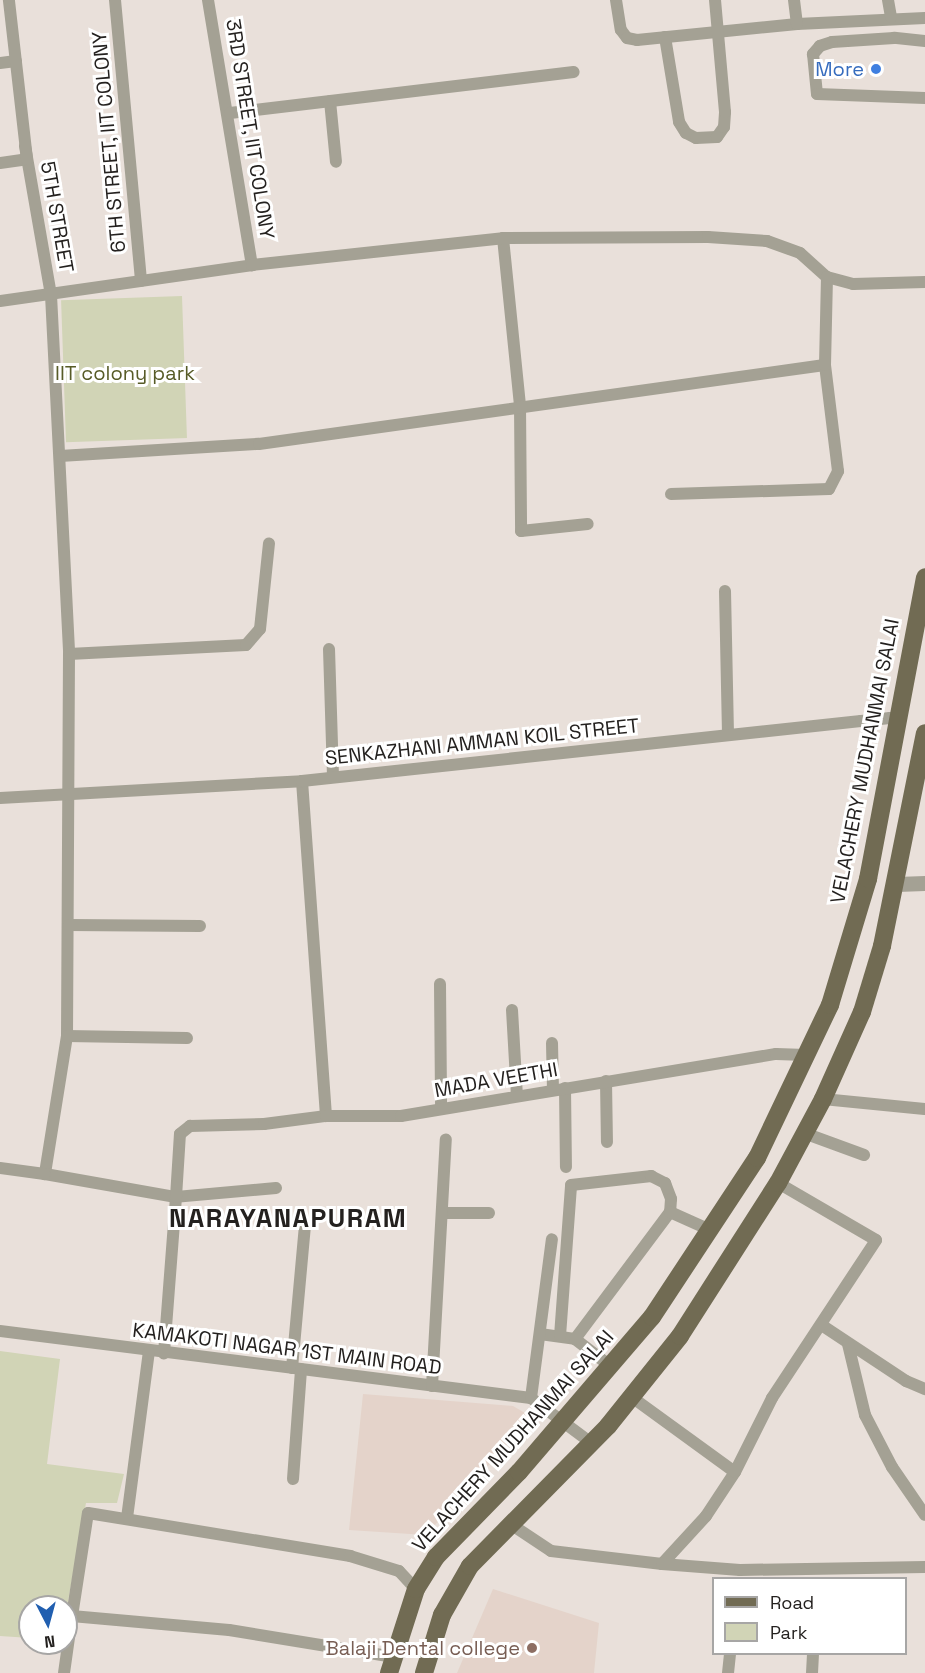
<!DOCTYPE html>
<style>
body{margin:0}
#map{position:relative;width:925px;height:1673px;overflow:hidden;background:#e9e0da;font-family:"Space Grotesk",sans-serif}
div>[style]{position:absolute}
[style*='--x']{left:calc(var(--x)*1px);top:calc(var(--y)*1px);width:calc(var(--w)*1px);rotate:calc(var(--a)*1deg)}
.built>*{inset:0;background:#e4d3ca}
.green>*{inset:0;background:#d1d4b6;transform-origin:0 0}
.minor>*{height:12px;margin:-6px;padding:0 6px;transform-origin:6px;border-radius:6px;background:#a4a194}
.tertiary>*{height:15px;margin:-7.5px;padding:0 7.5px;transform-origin:7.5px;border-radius:7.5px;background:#a4a194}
.primary>*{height:18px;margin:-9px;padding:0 9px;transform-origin:9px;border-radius:9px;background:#716b53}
.dots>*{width:16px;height:16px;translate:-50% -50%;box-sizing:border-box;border:3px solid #fff;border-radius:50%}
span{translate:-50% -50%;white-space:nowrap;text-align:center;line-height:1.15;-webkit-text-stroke:6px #fff;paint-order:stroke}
.shop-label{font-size:20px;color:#366cbe}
.right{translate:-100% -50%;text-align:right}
.street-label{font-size:20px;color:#24211f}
.park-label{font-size:20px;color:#575b27}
.education-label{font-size:20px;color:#785e54}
.district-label{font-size:26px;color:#24211f;font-weight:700;letter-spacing:1.5px}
.legend{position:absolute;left:712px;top:1577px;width:195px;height:78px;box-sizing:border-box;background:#fff;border:2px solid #a7a6a5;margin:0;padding:8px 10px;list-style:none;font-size:18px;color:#24211f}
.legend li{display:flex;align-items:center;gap:12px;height:30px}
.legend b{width:30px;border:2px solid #a7a6a5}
.north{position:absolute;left:18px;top:1595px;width:60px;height:60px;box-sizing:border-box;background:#fff;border:2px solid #a7a6a5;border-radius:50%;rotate:174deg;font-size:16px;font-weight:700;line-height:24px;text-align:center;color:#24211f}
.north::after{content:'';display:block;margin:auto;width:21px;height:27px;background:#215fb0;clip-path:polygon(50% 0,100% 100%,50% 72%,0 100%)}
</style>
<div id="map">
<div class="built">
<div style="clip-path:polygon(363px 1394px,513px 1406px,532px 1417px,426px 1535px,349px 1530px)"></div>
<div style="clip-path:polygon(493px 1589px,599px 1623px,594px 1673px,457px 1673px)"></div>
</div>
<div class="green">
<div style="left:182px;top:296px;width:142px;height:121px;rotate:88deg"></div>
<div style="clip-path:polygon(0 1351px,60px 1359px,47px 1464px,124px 1474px,117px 1503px,86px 1503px,66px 1612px,66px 1607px,30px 1607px,30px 1638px,0 1636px)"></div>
</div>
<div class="minor">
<div style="--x:115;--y:0;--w:282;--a:84.7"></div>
<div style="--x:208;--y:0;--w:269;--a:80.6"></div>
<div style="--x:616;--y:0;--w:30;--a:81"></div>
<div style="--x:621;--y:30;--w:10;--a:53"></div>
<div style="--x:627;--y:38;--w:10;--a:11"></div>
<div style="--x:637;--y:40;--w:161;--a:-5.7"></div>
<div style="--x:797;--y:24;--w:128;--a:-2.7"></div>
<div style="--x:794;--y:0;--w:24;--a:83"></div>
<div style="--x:888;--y:0;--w:17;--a:80"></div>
<div style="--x:665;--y:37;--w:86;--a:80.6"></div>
<div style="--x:679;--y:122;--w:13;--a:58"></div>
<div style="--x:686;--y:133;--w:11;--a:27"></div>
<div style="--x:696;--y:138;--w:21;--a:-3"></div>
<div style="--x:717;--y:137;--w:12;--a:-55"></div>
<div style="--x:724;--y:127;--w:15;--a:-86"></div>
<div style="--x:725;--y:112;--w:112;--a:-95.1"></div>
<div style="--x:925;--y:41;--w:31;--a:-174"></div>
<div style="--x:894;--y:38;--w:62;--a:176.3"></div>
<div style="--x:832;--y:42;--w:13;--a:162"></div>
<div style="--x:820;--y:46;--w:11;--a:131"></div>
<div style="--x:813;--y:54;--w:40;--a:84.3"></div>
<div style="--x:817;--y:94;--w:108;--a:2.1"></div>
<div style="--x:0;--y:63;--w:16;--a:-7"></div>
<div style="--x:330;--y:101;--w:61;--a:84.4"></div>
<div style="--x:230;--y:113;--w:346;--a:-6.8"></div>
<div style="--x:25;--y:146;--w:151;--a:80.1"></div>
<div style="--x:51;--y:295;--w:359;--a:87.1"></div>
<div style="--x:69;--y:654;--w:382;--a:90.3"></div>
<div style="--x:67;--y:1036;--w:140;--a:99.1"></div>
<div style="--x:45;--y:1174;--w:133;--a:10"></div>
<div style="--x:176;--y:1197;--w:157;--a:94.4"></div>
<div style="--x:0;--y:163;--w:27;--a:-8"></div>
<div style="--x:27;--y:159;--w:160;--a:-96.5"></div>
<div style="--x:503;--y:238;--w:169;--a:84.2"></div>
<div style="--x:520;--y:406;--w:125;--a:89.5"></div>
<div style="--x:521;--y:531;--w:67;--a:-6"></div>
<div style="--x:0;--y:301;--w:255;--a:-8.1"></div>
<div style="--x:252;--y:265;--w:252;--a:-6.1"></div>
<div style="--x:503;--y:238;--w:205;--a:-0.3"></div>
<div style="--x:708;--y:237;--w:59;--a:3.9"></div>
<div style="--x:767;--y:241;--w:35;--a:20"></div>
<div style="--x:800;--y:253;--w:36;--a:42"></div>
<div style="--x:827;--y:277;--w:27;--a:15"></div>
<div style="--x:853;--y:284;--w:72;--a:-1.6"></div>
<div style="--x:60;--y:456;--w:199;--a:-3.5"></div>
<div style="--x:259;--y:444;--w:571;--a:-7.95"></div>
<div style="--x:671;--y:494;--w:158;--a:-1.8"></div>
<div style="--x:829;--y:489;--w:20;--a:-63"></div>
<div style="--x:838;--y:471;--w:107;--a:-97"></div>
<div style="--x:825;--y:365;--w:88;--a:-88.7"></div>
<div style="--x:725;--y:591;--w:144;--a:88.8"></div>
<div style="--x:329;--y:649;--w:128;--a:88.2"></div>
<div style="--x:69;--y:654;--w:177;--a:-2.9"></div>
<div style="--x:246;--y:645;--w:21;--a:-49"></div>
<div style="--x:260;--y:629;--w:86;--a:-84"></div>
<div style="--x:302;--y:781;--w:336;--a:85.9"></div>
<div style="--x:0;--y:798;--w:302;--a:-3.2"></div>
<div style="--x:302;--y:781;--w:562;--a:-6.13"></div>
<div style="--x:861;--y:721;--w:29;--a:-6"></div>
<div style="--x:890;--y:718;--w:7;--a:27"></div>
<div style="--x:69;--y:925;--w:131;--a:0.4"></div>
<div style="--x:440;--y:984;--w:125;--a:89.5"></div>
<div style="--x:512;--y:1010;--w:86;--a:86.7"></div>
<div style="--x:67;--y:1036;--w:120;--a:1"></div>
<div style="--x:552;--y:1043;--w:47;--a:88.8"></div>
<div style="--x:606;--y:1081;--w:61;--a:89.1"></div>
<div style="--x:565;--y:1088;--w:79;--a:89.3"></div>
<div style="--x:823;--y:1099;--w:102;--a:5.6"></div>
<div style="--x:804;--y:1133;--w:64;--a:20.1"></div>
<div style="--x:0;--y:1168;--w:45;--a:7.6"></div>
<div style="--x:276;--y:1188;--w:100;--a:174.9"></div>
<div style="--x:176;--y:1197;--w:63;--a:-86.4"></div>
<div style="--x:180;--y:1134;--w:13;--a:-39"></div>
<div style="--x:190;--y:1126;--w:74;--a:-1.5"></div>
<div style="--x:264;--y:1124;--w:63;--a:-7.4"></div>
<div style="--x:326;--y:1116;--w:75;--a:0"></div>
<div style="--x:401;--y:1116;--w:380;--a:-9.4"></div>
<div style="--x:776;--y:1054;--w:30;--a:2"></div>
<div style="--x:442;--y:1213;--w:47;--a:0"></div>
<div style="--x:823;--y:1326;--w:100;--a:33.5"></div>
<div style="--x:906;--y:1381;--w:21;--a:23"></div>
<div style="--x:0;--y:1331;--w:535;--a:7.19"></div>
<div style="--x:531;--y:1398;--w:74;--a:36.7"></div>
<div style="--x:540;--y:1334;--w:35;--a:8"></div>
<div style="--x:575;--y:1339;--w:44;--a:37.6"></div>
<div style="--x:560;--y:1336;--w:151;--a:-85.8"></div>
<div style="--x:571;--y:1185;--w:81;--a:-6.4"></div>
<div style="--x:651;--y:1176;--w:16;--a:27"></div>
<div style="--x:665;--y:1183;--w:17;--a:69"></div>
<div style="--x:671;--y:1199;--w:13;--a:94"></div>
<div style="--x:575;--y:1339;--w:159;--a:-53.2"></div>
<div style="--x:670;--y:1212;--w:44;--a:24.2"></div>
<div style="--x:848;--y:1344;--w:73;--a:76.5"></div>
<div style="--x:865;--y:1415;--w:59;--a:62.6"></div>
<div style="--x:892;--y:1467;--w:58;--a:55.5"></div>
<div style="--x:292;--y:1368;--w:144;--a:-84.8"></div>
<div style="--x:432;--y:1386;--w:247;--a:-86.8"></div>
<div style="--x:531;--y:1398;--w:160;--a:-82.5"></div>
<div style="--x:633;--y:1398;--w:126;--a:36"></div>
<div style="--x:735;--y:1472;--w:53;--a:123.4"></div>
<div style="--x:706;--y:1516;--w:65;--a:132.5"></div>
<div style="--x:735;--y:1472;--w:83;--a:-63.4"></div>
<div style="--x:772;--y:1398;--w:189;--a:-56.6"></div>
<div style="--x:876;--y:1240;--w:113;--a:-149.8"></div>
<div style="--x:293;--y:1479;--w:110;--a:-85.8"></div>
<div style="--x:127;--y:1518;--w:167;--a:-82.5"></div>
<div style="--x:512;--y:1525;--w:47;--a:33.7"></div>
<div style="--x:551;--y:1551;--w:112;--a:6.7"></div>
<div style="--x:662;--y:1564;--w:78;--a:4.4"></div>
<div style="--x:740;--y:1570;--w:185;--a:-0.9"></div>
<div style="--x:394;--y:1657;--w:167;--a:-170.7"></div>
<div style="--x:229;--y:1630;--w:158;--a:-174.9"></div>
<div style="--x:72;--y:1616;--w:104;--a:-81.2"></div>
<div style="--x:88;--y:1513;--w:266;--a:9.3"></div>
<div style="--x:350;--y:1556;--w:51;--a:17"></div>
<div style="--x:399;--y:1571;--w:25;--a:47"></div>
<div style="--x:64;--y:1673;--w:58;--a:-82"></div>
<div style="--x:728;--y:1673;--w:19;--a:-84"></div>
<div style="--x:812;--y:1673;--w:19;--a:-87"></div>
</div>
<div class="tertiary">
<div style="--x:897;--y:884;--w:28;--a:-2"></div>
</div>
<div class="primary">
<div style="--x:389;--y:1673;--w:88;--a:-72.2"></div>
<div style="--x:416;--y:1589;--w:38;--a:-58"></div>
<div style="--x:436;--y:1557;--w:119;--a:-45.7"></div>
<div style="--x:519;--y:1472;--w:204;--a:-49.4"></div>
<div style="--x:652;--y:1317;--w:191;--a:-56.6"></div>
<div style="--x:757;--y:1158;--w:170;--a:-64.5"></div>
<div style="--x:830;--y:1005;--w:132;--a:-73.2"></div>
<div style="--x:868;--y:879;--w:307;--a:-79.3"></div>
<div style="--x:424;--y:1673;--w:61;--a:-72.8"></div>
<div style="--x:442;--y:1615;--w:56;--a:-60.3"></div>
<div style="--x:470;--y:1566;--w:197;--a:-45.4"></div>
<div style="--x:608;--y:1426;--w:115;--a:-51.3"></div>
<div style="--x:680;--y:1336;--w:182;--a:-57.4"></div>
<div style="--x:778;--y:1183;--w:95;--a:-61.8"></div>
<div style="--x:823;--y:1099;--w:95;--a:-65.9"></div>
<div style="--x:862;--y:1012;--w:69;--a:-73.1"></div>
<div style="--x:882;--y:946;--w:217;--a:-78.6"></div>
</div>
<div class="dots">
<div style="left:876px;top:69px;background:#3f7fe0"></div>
<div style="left:532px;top:1648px;background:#8d6e63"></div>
</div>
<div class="shop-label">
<span class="right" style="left:864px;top:69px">More</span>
</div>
<div class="street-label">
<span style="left:250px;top:129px;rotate:81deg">3RD STREET, IIT COLONY</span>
<span style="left:109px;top:142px;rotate:-95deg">6TH STREET, IIT COLONY</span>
<span style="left:57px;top:217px;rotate:80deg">5TH STREET</span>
<span style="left:482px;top:742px;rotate:-6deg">SENKAZHANI AMMAN KOIL STREET</span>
<span style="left:865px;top:761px;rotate:-79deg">VELACHERY MUDHANMAI SALAI</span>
<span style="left:496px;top:1080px;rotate:-10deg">MADA VEETHI</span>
<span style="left:287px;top:1349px;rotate:7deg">KAMAKOTI NAGAR 1ST MAIN ROAD</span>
<span style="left:513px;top:1441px;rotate:-48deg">VELACHERY MUDHANMAI SALAI</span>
</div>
<div class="park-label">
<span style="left:125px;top:373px">IIT colony park</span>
</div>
<div class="education-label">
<span class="right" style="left:520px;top:1648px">Balaji Dental college</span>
</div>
<div class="district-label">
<span style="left:288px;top:1219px">NARAYANAPURAM</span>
</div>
<ul class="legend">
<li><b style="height:8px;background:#716b53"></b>Road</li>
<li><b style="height:16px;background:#d1d4b6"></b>Park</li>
</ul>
<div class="north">N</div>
</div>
